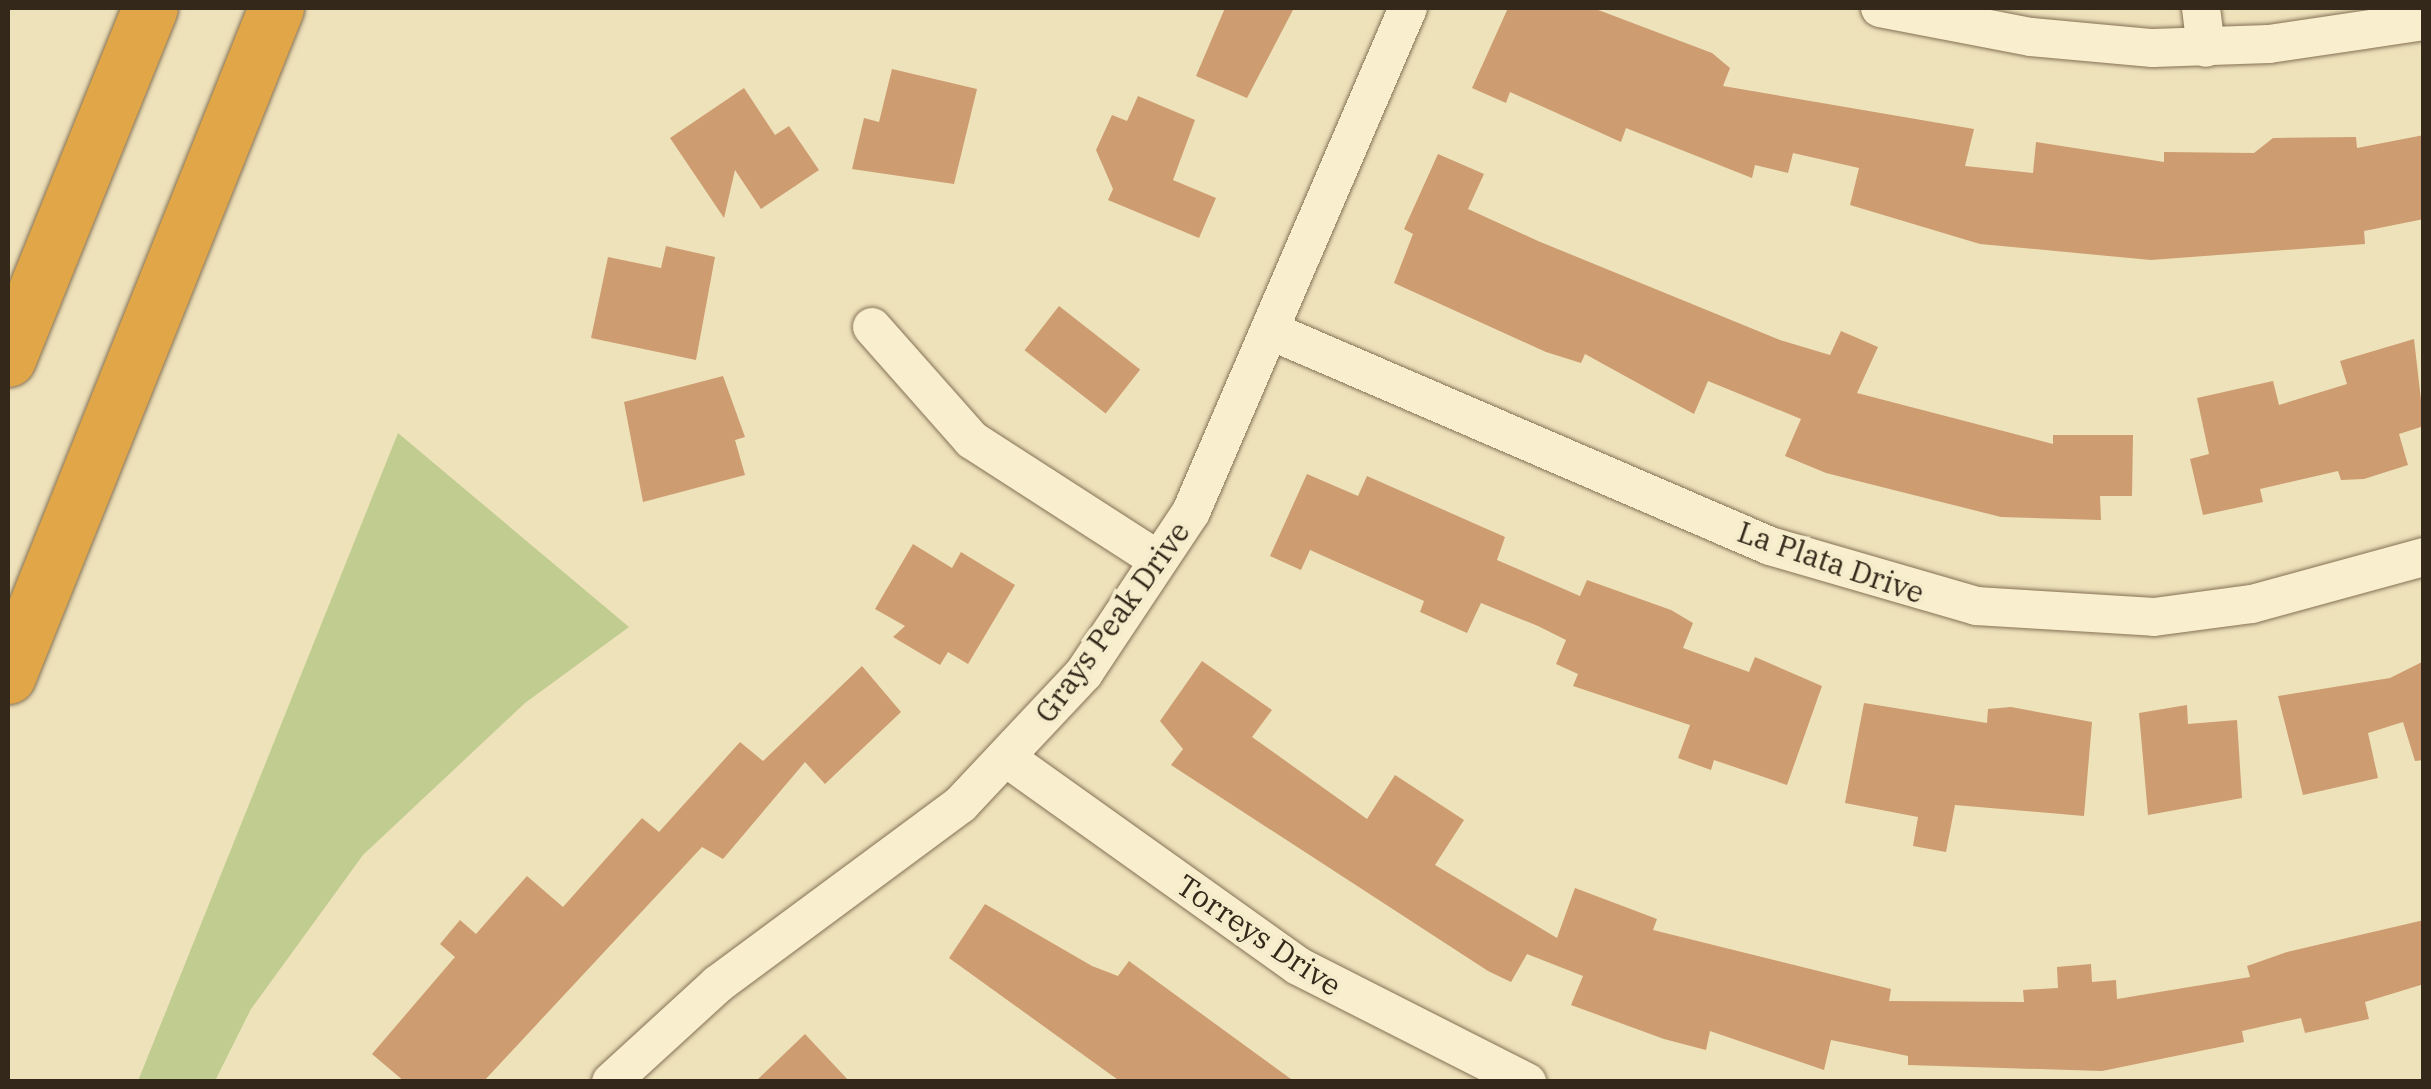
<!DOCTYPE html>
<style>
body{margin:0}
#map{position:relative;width:2431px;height:1089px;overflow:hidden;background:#eee2bb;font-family:"IBM Plex Serif",serif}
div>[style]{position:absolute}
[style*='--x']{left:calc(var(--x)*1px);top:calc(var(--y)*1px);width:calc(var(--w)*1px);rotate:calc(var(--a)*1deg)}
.green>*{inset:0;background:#c1cc90}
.building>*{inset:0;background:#cd9c70;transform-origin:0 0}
.roads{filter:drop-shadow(0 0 2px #857155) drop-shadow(0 0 2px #857155)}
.street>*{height:38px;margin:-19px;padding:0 19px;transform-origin:19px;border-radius:19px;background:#f9efce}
.highway>*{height:55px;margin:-27.5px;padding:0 27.5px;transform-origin:27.5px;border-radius:27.5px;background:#e1a648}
span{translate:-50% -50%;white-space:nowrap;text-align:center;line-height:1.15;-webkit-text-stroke:8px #f5eccb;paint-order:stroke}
.street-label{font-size:30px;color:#34281a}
.frame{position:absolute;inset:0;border:10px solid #34281a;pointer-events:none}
</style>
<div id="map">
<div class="green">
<div style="clip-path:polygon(398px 433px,629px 627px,525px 703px,363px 855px,251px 1009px,215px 1081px,138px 1081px)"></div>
</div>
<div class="building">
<div style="clip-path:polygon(1225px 8px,1294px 8px,1247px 98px,1196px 76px)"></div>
<div style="clip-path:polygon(1508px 8px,1593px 8px,1712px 53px,1730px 68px,1723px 86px,1974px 129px,1965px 166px,2033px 173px,2036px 142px,2164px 162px,2164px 152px,2254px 153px,2273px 138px,2356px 137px,2357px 148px,2424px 135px,2424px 219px,2364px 231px,2365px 244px,2151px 260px,1980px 244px,1850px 205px,1859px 168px,1793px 153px,1788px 173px,1755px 165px,1752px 178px,1626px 128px,1621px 142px,1510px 92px,1506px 103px,1472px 88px)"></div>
<div style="clip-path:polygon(892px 69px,977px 89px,954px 184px,852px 169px,864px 118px,879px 122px)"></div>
<div style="clip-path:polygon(744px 88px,775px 135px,789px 126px,819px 170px,761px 209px,735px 170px,724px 218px,670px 138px)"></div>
<div style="clip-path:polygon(1138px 96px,1195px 120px,1173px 180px,1216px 198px,1199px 238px,1108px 200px,1113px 189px,1096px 150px,1112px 115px,1127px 121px)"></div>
<div style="clip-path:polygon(1438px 154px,1484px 174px,1468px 209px,1538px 241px,1780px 340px,1830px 355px,1841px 331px,1878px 347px,1857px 393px,2053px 444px,2053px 435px,2133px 435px,2132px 496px,2100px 496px,2101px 520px,2001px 517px,1826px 473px,1785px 456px,1801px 419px,1708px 381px,1694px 414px,1585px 354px,1581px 363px,1546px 352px,1394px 283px,1413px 234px,1404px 229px)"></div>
<div style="clip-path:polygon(666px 246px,715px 257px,696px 360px,591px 338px,608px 257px,661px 268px)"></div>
<div style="left:1059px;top:306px;width:103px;height:56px;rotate:38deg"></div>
<div style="clip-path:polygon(2414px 339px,2424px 426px,2399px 434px,2408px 465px,2364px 479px,2341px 480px,2338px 471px,2260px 489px,2263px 502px,2203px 515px,2190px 459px,2209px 454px,2197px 398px,2273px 381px,2279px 405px,2347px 384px,2340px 361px)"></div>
<div style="clip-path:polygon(723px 376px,745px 437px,735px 440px,745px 475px,643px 502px,624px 402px)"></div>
<div style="clip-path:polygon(1307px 474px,1358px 496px,1367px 476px,1505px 537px,1497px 560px,1580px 596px,1587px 580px,1671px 610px,1693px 623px,1683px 648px,1749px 672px,1755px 657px,1822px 686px,1787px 785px,1714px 760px,1711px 770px,1678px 758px,1690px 725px,1573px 686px,1578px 674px,1556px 664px,1566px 640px,1538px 626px,1481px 603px,1467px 633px,1420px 612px,1424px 601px,1310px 550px,1301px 570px,1270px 556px)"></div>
<div style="clip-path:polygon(913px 544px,952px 568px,961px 552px,1015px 585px,968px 664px,948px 652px,940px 665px,893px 637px,905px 626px,875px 609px)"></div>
<div style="clip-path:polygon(1202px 661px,1272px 710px,1252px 737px,1367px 819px,1395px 775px,1464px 820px,1435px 865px,1557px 938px,1575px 888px,1657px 919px,1653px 930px,1891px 989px,1889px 1001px,2024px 1002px,2023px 990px,2058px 988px,2057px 967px,2091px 964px,2092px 982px,2116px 980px,2117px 999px,2250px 977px,2247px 966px,2287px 952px,2424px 920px,2424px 984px,2365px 1002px,2369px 1019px,2305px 1033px,2301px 1018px,2242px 1031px,2244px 1042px,2102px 1071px,1908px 1065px,1908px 1056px,1831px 1040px,1824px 1070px,1710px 1031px,1706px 1050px,1664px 1039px,1571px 1005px,1583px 976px,1527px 954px,1511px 982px,1488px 971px,1171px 765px,1183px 749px,1160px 721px)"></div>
<div style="clip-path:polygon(2424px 661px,2424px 760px,2415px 761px,2403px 722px,2368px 733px,2378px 778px,2303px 795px,2278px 696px,2390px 678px)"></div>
<div style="clip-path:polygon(862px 666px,901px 712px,825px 784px,805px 762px,723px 859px,702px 847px,483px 1082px,405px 1082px,372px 1054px,455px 957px,440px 944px,460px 920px,476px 934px,527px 876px,563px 907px,642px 818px,659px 832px,740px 742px,763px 761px)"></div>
<div style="clip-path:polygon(1864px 703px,1987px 723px,1988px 709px,2011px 707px,2092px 722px,2084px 816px,1955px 805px,1946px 852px,1913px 846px,1918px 817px,1845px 803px)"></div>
<div style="clip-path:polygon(2187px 705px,2188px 724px,2237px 720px,2242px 798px,2148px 815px,2139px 713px)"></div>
<div style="clip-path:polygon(985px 904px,1092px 966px,1118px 976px,1129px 961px,1295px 1082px,1121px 1082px,949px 958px)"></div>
<div style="clip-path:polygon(805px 1034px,850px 1082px,755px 1082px)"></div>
</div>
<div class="roads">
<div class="street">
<div style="--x:1880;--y:8;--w:154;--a:10.9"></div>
<div style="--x:2031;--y:37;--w:122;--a:5.2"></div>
<div style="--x:2153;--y:48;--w:116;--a:-2"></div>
<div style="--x:2269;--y:44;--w:157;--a:-8.4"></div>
<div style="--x:2201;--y:8;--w:40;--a:82.9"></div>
<div style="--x:872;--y:327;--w:151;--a:48.5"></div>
<div style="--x:972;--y:440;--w:220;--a:32.8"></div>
<div style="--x:1271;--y:331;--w:543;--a:23.31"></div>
<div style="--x:1770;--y:546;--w:215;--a:16.2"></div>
<div style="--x:1976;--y:606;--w:178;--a:3.5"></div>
<div style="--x:2154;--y:617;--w:99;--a:-7.6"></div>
<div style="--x:2252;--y:604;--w:178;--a:-15.3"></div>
<div style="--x:1008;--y:759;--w:356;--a:35.5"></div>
<div style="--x:1298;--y:966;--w:257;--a:26.9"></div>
<div style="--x:611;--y:1082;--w:145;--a:-42.5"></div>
<div style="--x:718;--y:984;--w:302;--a:-36.5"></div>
<div style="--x:961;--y:804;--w:180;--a:-46.8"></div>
<div style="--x:1084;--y:673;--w:193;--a:-56.4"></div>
<div style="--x:1191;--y:512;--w:549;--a:-66.71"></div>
</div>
<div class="highway">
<div style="--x:8;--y:359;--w:379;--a:-68"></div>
<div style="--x:8;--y:676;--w:720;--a:-68.14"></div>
</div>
</div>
<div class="street-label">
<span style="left:1831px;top:562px;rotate:19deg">La Plata Drive</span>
<span style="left:1112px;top:622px;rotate:-54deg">Grays Peak Drive</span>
<span style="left:1259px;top:935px;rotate:34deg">Torreys Drive</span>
</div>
<div class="frame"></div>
</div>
